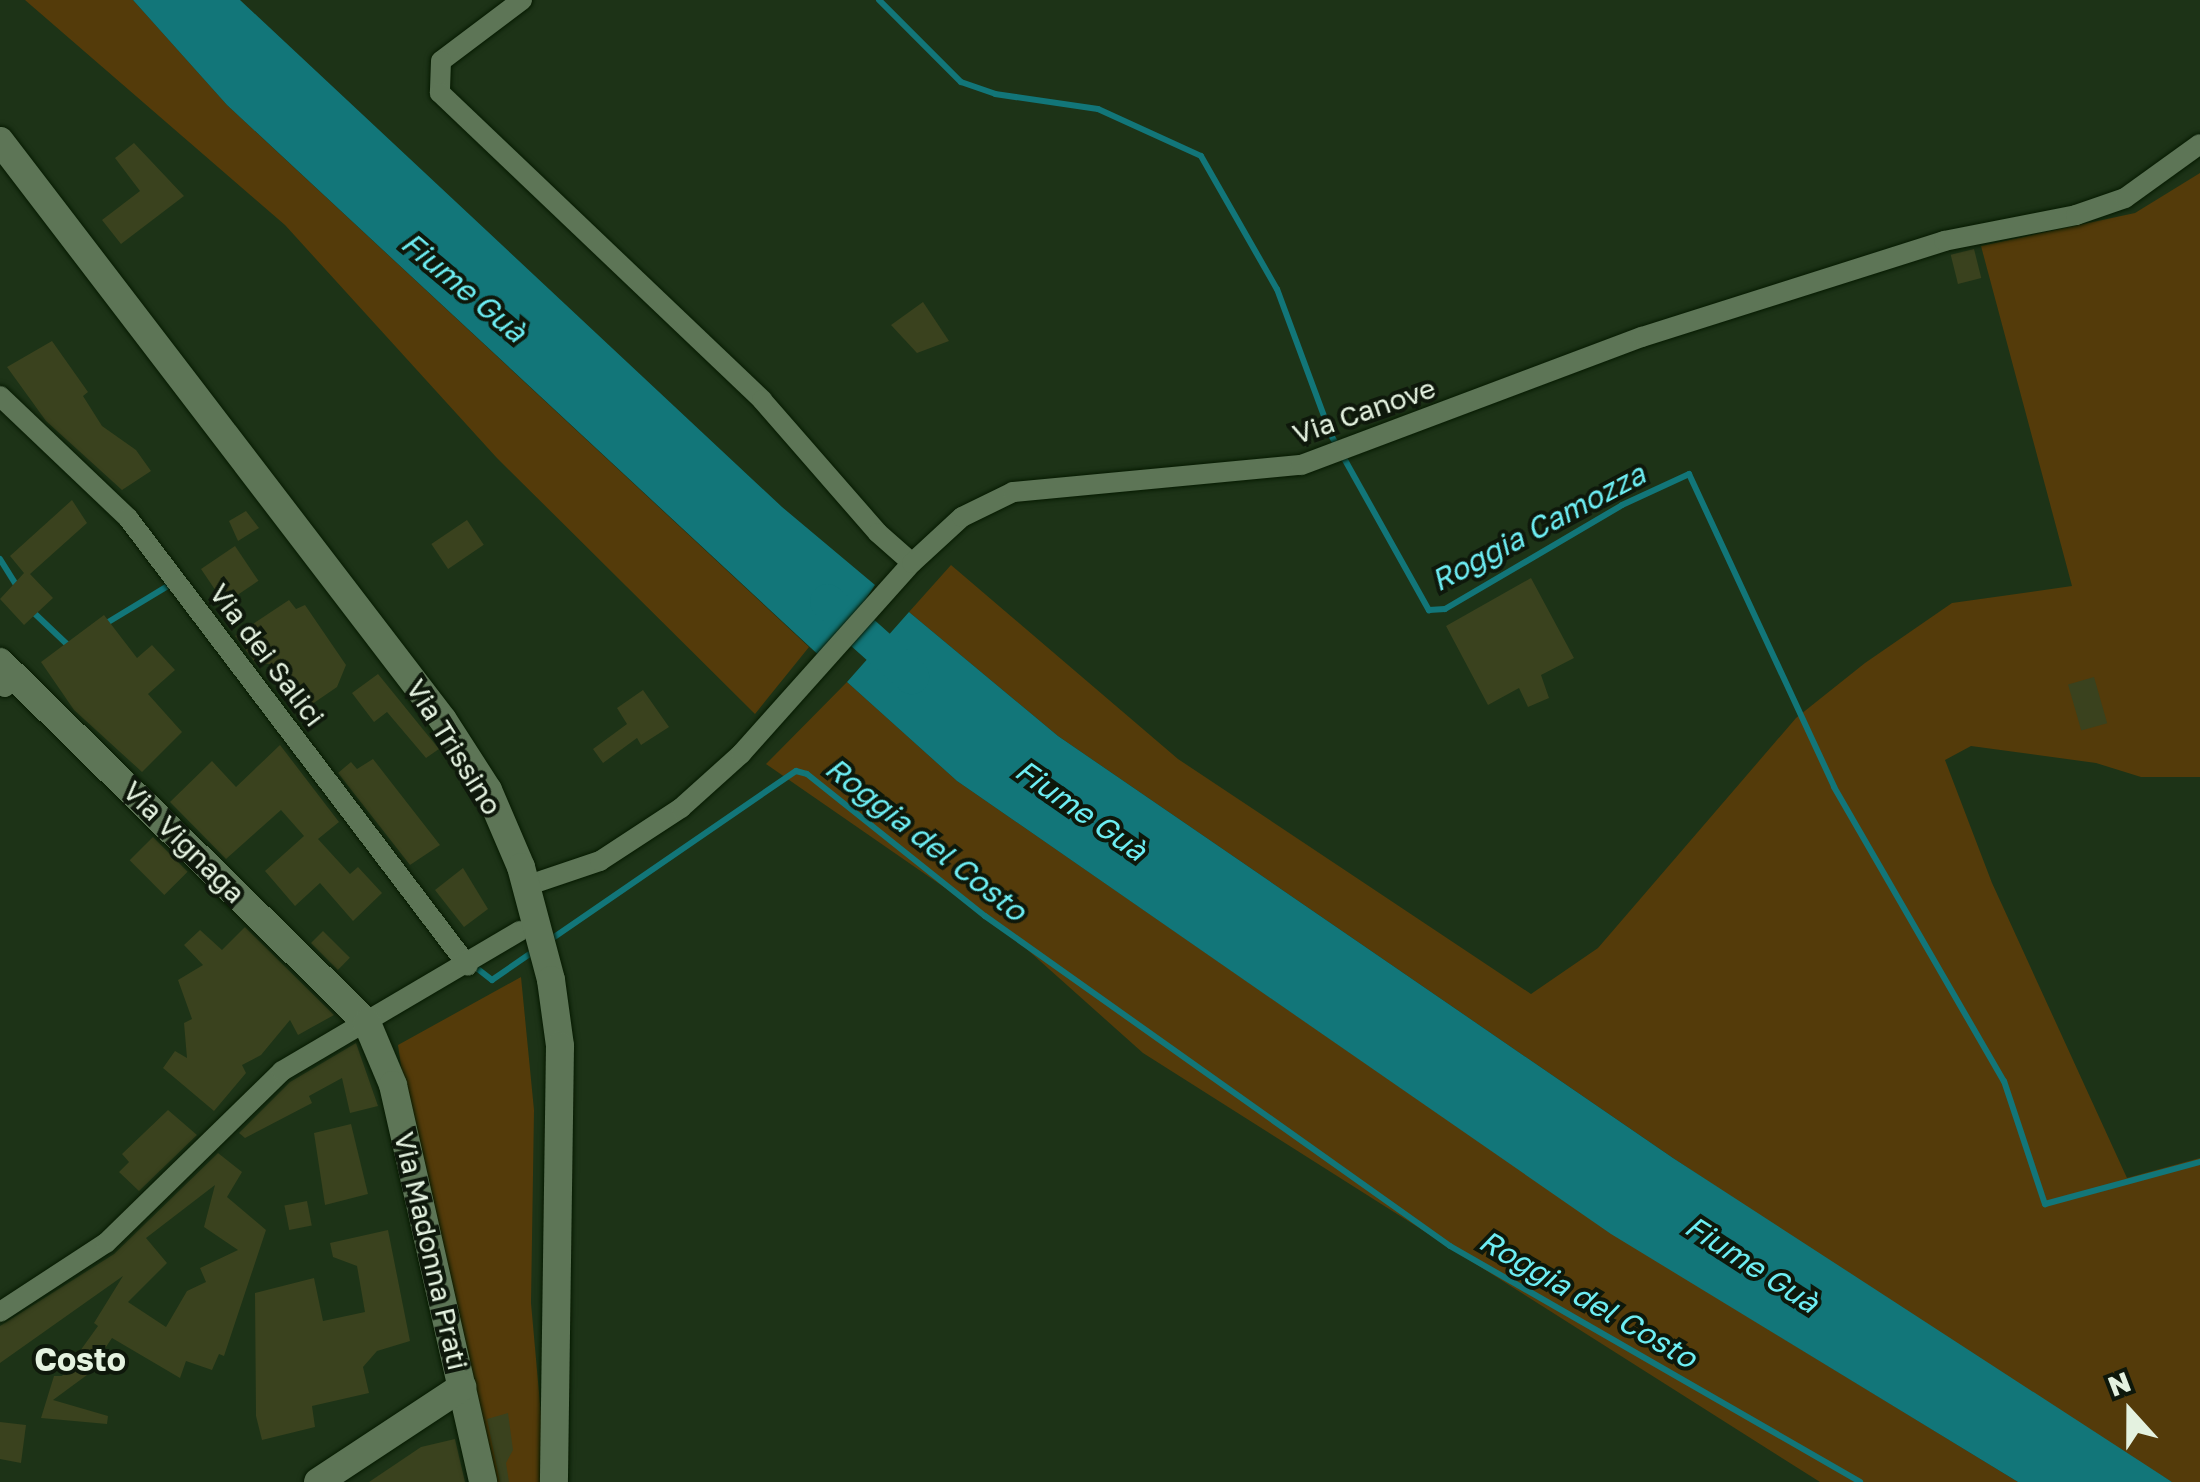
<!DOCTYPE html>
<meta charset="utf-8">
<style>
body{margin:0}
#map{position:relative;width:2200px;height:1482px;overflow:hidden;background:#1d3317;font-family:"Golos Text",sans-serif}
div>[style]{position:absolute}
[style*='--x']{left:calc(var(--x)*1px);top:calc(var(--y)*1px);width:calc(var(--w)*1px);rotate:calc(var(--a)*1deg)}
.green>*{inset:0;background:#543b0a}
.water>*{inset:0;background:#127679}
.stream>*{height:6px;margin:-3px;padding:0 3px;transform-origin:3px;border-radius:3px;background:#127679}
.river>*{height:35px;margin:-17.5px;padding:0 17.5px;transform-origin:17.5px;border-radius:17.5px;background:#127679}
.building>*{inset:0;background:#3a421e;transform-origin:0 0}
.roads{filter:drop-shadow(0 0 2px #061a01) drop-shadow(0 0 2px #061a01)}
.street>*{height:20px;margin:-10px;padding:0 10px;transform-origin:10px;border-radius:10px;background:#5d7556}
.secondary>*{height:28px;margin:-14px;padding:0 14px;transform-origin:14px;border-radius:14px;background:#5d7556}
span{translate:-50% -50%;white-space:nowrap;text-align:center;line-height:1.15;-webkit-text-stroke:8px #0e180b;paint-order:stroke}
.street-label{font-size:28px;color:#e4f2e0}
.water-label{font-size:30px;color:#6dedf3;font-style:italic}
.quarter-label{font-size:32px;color:#e4f2e0;font-weight:700}
.north{position:absolute;left:2080px;top:1362px;width:100px;height:100px;-webkit-text-stroke:8px #0e180b;paint-order:stroke;rotate:339deg;font-size:28px;font-weight:700;line-height:40px;text-align:center;color:#e4f2e0}
.north::after{content:'';display:block;margin:auto;width:35px;height:45px;background:#e4f2e0;clip-path:polygon(50% 0,100% 100%,50% 72%,0 100%)}
</style>
<div id="map">
<div class="green">
<div style="clip-path:polygon(25px 0,133px 0,227px 105px,809px 647px,755px 714px,496px 457px,285px 225px)"></div>
<div style="clip-path:polygon(2200px 173px,2200px 777px,2141px 777px,2096px 763px,1971px 746px,1945px 760px,1992px 883px,2127px 1178px,2200px 1158px,2200px 1482px,2172px 1482px,2047px 1406px,1673px 1158px,1058px 736px,909px 612px,951px 565px,1178px 759px,1531px 994px,1598px 948px,1796px 718px,1865px 663px,1952px 603px,2072px 586px,1981px 246px,2135px 213px)"></div>
<div style="clip-path:polygon(847px 682px,957px 781px,1611px 1233px,2018px 1482px,1820px 1482px,1143px 1053px,1003px 928px,766px 764px)"></div>
<div style="clip-path:polygon(521px 977px,534px 1110px,531px 1303px,547px 1482px,489px 1482px,415px 1164px,398px 1045px)"></div>
</div>
<div class="water">
<div style="clip-path:polygon(133px 0,240px 0,782px 507px,875px 585px,825px 661px,227px 105px)"></div>
<div style="clip-path:polygon(909px 612px,1058px 736px,1673px 1158px,2172px 1482px,2018px 1482px,1611px 1234px,957px 781px,847px 682px)"></div>
</div>
<div class="stream">
<div style="--x:879;--y:0;--w:116;--a:45"></div>
<div style="--x:961;--y:82;--w:36;--a:19"></div>
<div style="--x:995;--y:94;--w:104;--a:8.3"></div>
<div style="--x:1098;--y:109;--w:113;--a:24.5"></div>
<div style="--x:1201;--y:156;--w:153;--a:60.3"></div>
<div style="--x:1277;--y:289;--w:156;--a:69.7"></div>
<div style="--x:1331;--y:435;--w:201;--a:60.8"></div>
<div style="--x:1429;--y:610;--w:16;--a:-4"></div>
<div style="--x:1445;--y:609;--w:205;--a:-30.4"></div>
<div style="--x:1622;--y:505;--w:74;--a:-24.8"></div>
<div style="--x:1689;--y:474;--w:345;--a:65.1"></div>
<div style="--x:1834;--y:787;--w:340;--a:60"></div>
<div style="--x:2004;--y:1081;--w:130;--a:71.6"></div>
<div style="--x:2045;--y:1204;--w:161;--a:-15.2"></div>
<div style="--x:0;--y:559;--w:34;--a:58"></div>
<div style="--x:32;--y:611;--w:52;--a:43.5"></div>
<div style="--x:105;--y:624;--w:77;--a:-31.2"></div>
<div style="--x:547;--y:942;--w:302;--a:-34.5"></div>
<div style="--x:796;--y:771;--w:11;--a:15"></div>
<div style="--x:807;--y:774;--w:228;--a:38.6"></div>
<div style="--x:985;--y:916;--w:570;--a:35.36"></div>
<div style="--x:1450;--y:1246;--w:473;--a:29.9"></div>
<div style="--x:474;--y:966;--w:23;--a:38"></div>
<div style="--x:492;--y:980;--w:55;--a:-34.6"></div>
</div>
<div class="river">
<div style="--x:827;--y:601;--w:113;--a:41.8"></div>
</div>
<div class="building">
<div style="clip-path:polygon(134px 143px,184px 196px,121px 244px,102px 220px,140px 191px,115px 158px)"></div>
<div style="left:1974px;top:249px;width:30px;height:24px;rotate:76deg"></div>
<div style="clip-path:polygon(923px 302px,949px 341px,917px 353px,891px 325px)"></div>
<div style="clip-path:polygon(52px 341px,88px 392px,83px 396px,102px 426px,136px 450px,151px 471px,122px 490px,46px 421px,7px 367px)"></div>
<div style="clip-path:polygon(72px 500px,87px 523px,30px 574px,53px 598px,24px 625px,0 599px,24px 573px,10px 556px)"></div>
<div style="clip-path:polygon(246px 511px,259px 528px,238px 541px,229px 521px)"></div>
<div style="left:467px;top:520px;width:30px;height:43px;rotate:56deg"></div>
<div style="left:235px;top:546px;width:42px;height:41px;rotate:56deg"></div>
<div style="clip-path:polygon(1531px 578px,1574px 658px,1541px 675px,1549px 698px,1528px 707px,1519px 688px,1488px 705px,1446px 626px)"></div>
<div style="clip-path:polygon(289px 600px,296px 609px,305px 605px,346px 665px,337px 687px,302px 711px,271px 664px,256px 664px,235px 636px)"></div>
<div style="clip-path:polygon(104px 615px,137px 658px,152px 645px,175px 670px,148px 694px,182px 732px,142px 772px,74px 710px,41px 662px)"></div>
<div style="clip-path:polygon(378px 674px,439px 749px,426px 758px,387px 712px,374px 722px,352px 693px)"></div>
<div style="left:2094px;top:677px;width:48px;height:27px;rotate:74deg"></div>
<div style="clip-path:polygon(643px 690px,669px 727px,641px 745px,637px 738px,603px 763px,593px 749px,627px 724px,617px 708px)"></div>
<div style="clip-path:polygon(280px 745px,339px 822px,318px 839px,350px 874px,358px 867px,382px 893px,353px 921px,320px 883px,295px 906px,265px 871px,304px 836px,281px 810px,226px 859px,170px 802px,212px 761px,236px 787px)"></div>
<div style="clip-path:polygon(373px 759px,440px 845px,410px 865px,338px 773px,351px 762px,357px 769px)"></div>
<div style="left:153px;top:837px;width:49px;height:33px;rotate:45deg"></div>
<div style="clip-path:polygon(463px 868px,488px 909px,464px 927px,435px 890px)"></div>
<div style="clip-path:polygon(245px 927px,334px 1015px,298px 1035px,290px 1020px,261px 1055px,242px 1065px,246px 1073px,214px 1111px,163px 1068px,175px 1051px,187px 1058px,184px 1023px,192px 1019px,178px 980px,203px 965px,184px 945px,200px 930px,222px 950px)"></div>
<div style="left:323px;top:931px;width:38px;height:17px;rotate:45deg"></div>
<div style="clip-path:polygon(356px 1043px,378px 1106px,350px 1113px,342px 1078px,309px 1096px,312px 1103px,245px 1138px,239px 1133px,290px 1082px)"></div>
<div style="clip-path:polygon(168px 1110px,197px 1135px,139px 1191px,119px 1172px,129px 1162px,122px 1154px)"></div>
<div style="clip-path:polygon(351px 1124px,368px 1194px,325px 1205px,314px 1133px)"></div>
<div style="clip-path:polygon(evenodd,218px 1153px,242px 1172px,227px 1197px,266px 1230px,224px 1356px,219px 1354px,212px 1370px,186px 1361px,180px 1378px,112px 1338px,87px 1375px,53px 1400px,108px 1416px,107px 1424px,41px 1418px,54px 1376px,62px 1376px,98px 1326px,94px 1323px,123px 1276px,0 1363px,0 1326px,114px 1254px,218px 1153px,215px 1185px,204px 1227px,238px 1250px,200px 1268px,206px 1282px,187px 1291px,166px 1327px,128px 1302px,167px 1263px,146px 1238px,215px 1185px)"></div>
<div style="left:307px;top:1201px;width:25px;height:23px;rotate:79deg"></div>
<div style="clip-path:polygon(388px 1230px,410px 1341px,377px 1351px,363px 1367px,369px 1393px,312px 1406px,315px 1427px,262px 1440px,256px 1416px,255px 1293px,314px 1278px,323px 1321px,365px 1312px,357px 1266px,333px 1257px,330px 1243px)"></div>
<div style="clip-path:polygon(508px 1413px,513px 1450px,506px 1463px,509px 1482px,500px 1482px,487px 1419px)"></div>
<div style="clip-path:polygon(0 1422px,26px 1425px,21px 1463px,0 1459px)"></div>
<div style="clip-path:polygon(455px 1439px,465px 1482px,369px 1482px,421px 1447px)"></div>
</div>
<div class="roads">
<div class="street">
<div style="--x:522;--y:0;--w:101;--a:143"></div>
<div style="--x:441;--y:61;--w:32;--a:92"></div>
<div style="--x:440;--y:93;--w:445;--a:43.6"></div>
<div style="--x:762;--y:400;--w:176;--a:48.9"></div>
<div style="--x:878;--y:533;--w:45;--a:41.4"></div>
<div style="--x:0;--y:396;--w:177;--a:43.6"></div>
<div style="--x:128;--y:518;--w:562;--a:52.8"></div>
<div style="--x:0;--y:683;--w:6;--a:39"></div>
<div style="--x:5;--y:687;--w:14;--a:-56"></div>
<div style="--x:526;--y:886;--w:78;--a:-18.7"></div>
<div style="--x:600;--y:861;--w:97;--a:-33.2"></div>
<div style="--x:681;--y:808;--w:81;--a:-42"></div>
<div style="--x:741;--y:754;--w:256;--a:-48.2"></div>
<div style="--x:912;--y:563;--w:68;--a:-42.6"></div>
<div style="--x:962;--y:517;--w:57;--a:-26.1"></div>
<div style="--x:1013;--y:492;--w:289;--a:-5.4"></div>
<div style="--x:1301;--y:465;--w:364;--a:-20.6"></div>
<div style="--x:1642;--y:337;--w:317;--a:-17.6"></div>
<div style="--x:1944;--y:241;--w:135;--a:-11.1"></div>
<div style="--x:2076;--y:215;--w:52;--a:-19.1"></div>
<div style="--x:2125;--y:198;--w:92;--a:-35.8"></div>
<div style="--x:0;--y:1312;--w:126;--a:-33.1"></div>
<div style="--x:106;--y:1243;--w:246;--a:-44.3"></div>
<div style="--x:282;--y:1071;--w:276;--a:-30.5"></div>
</div>
<div class="secondary">
<div style="--x:0;--y:141;--w:729;--a:52.58"></div>
<div style="--x:443;--y:720;--w:83;--a:57.3"></div>
<div style="--x:488;--y:790;--w:84;--a:66.8"></div>
<div style="--x:521;--y:867;--w:117;--a:75.1"></div>
<div style="--x:551;--y:980;--w:67;--a:82.2"></div>
<div style="--x:560;--y:1046;--w:436;--a:90.8"></div>
<div style="--x:0;--y:662;--w:515;--a:44.53"></div>
<div style="--x:367;--y:1023;--w:67;--a:67.2"></div>
<div style="--x:393;--y:1085;--w:407;--a:77.2"></div>
<div style="--x:318;--y:1482;--w:173;--a:-33.4"></div>
</div>
</div>
<div class="street-label">
<span style="left:1364px;top:411px;rotate:-19deg">Via Canove</span>
<span style="left:267px;top:655px;rotate:53deg">Via dei Salici</span>
<span style="left:454px;top:747px;rotate:58deg">Via Trissino</span>
<span style="left:184px;top:842px;rotate:45deg">Via Vignaga</span>
<span style="left:431px;top:1251px;rotate:77deg">Via Madonna Prati</span>
</div>
<div class="water-label">
<span style="left:464px;top:287px;rotate:40deg">Fiume Guà</span>
<span style="left:1538px;top:527px;rotate:-28deg">Roggia Camozza</span>
<span style="left:1081px;top:810px;rotate:35deg">Fiume Guà</span>
<span style="left:926px;top:839px;rotate:38deg">Roggia del Costo</span>
<span style="left:1752px;top:1264px;rotate:33deg">Fiume Guà</span>
<span style="left:1588px;top:1299px;rotate:30deg">Roggia del Costo</span>
</div>
<div class="quarter-label">
<span style="left:80px;top:1359px">Costo</span>
</div>
<div class="north">N</div>
</div>
